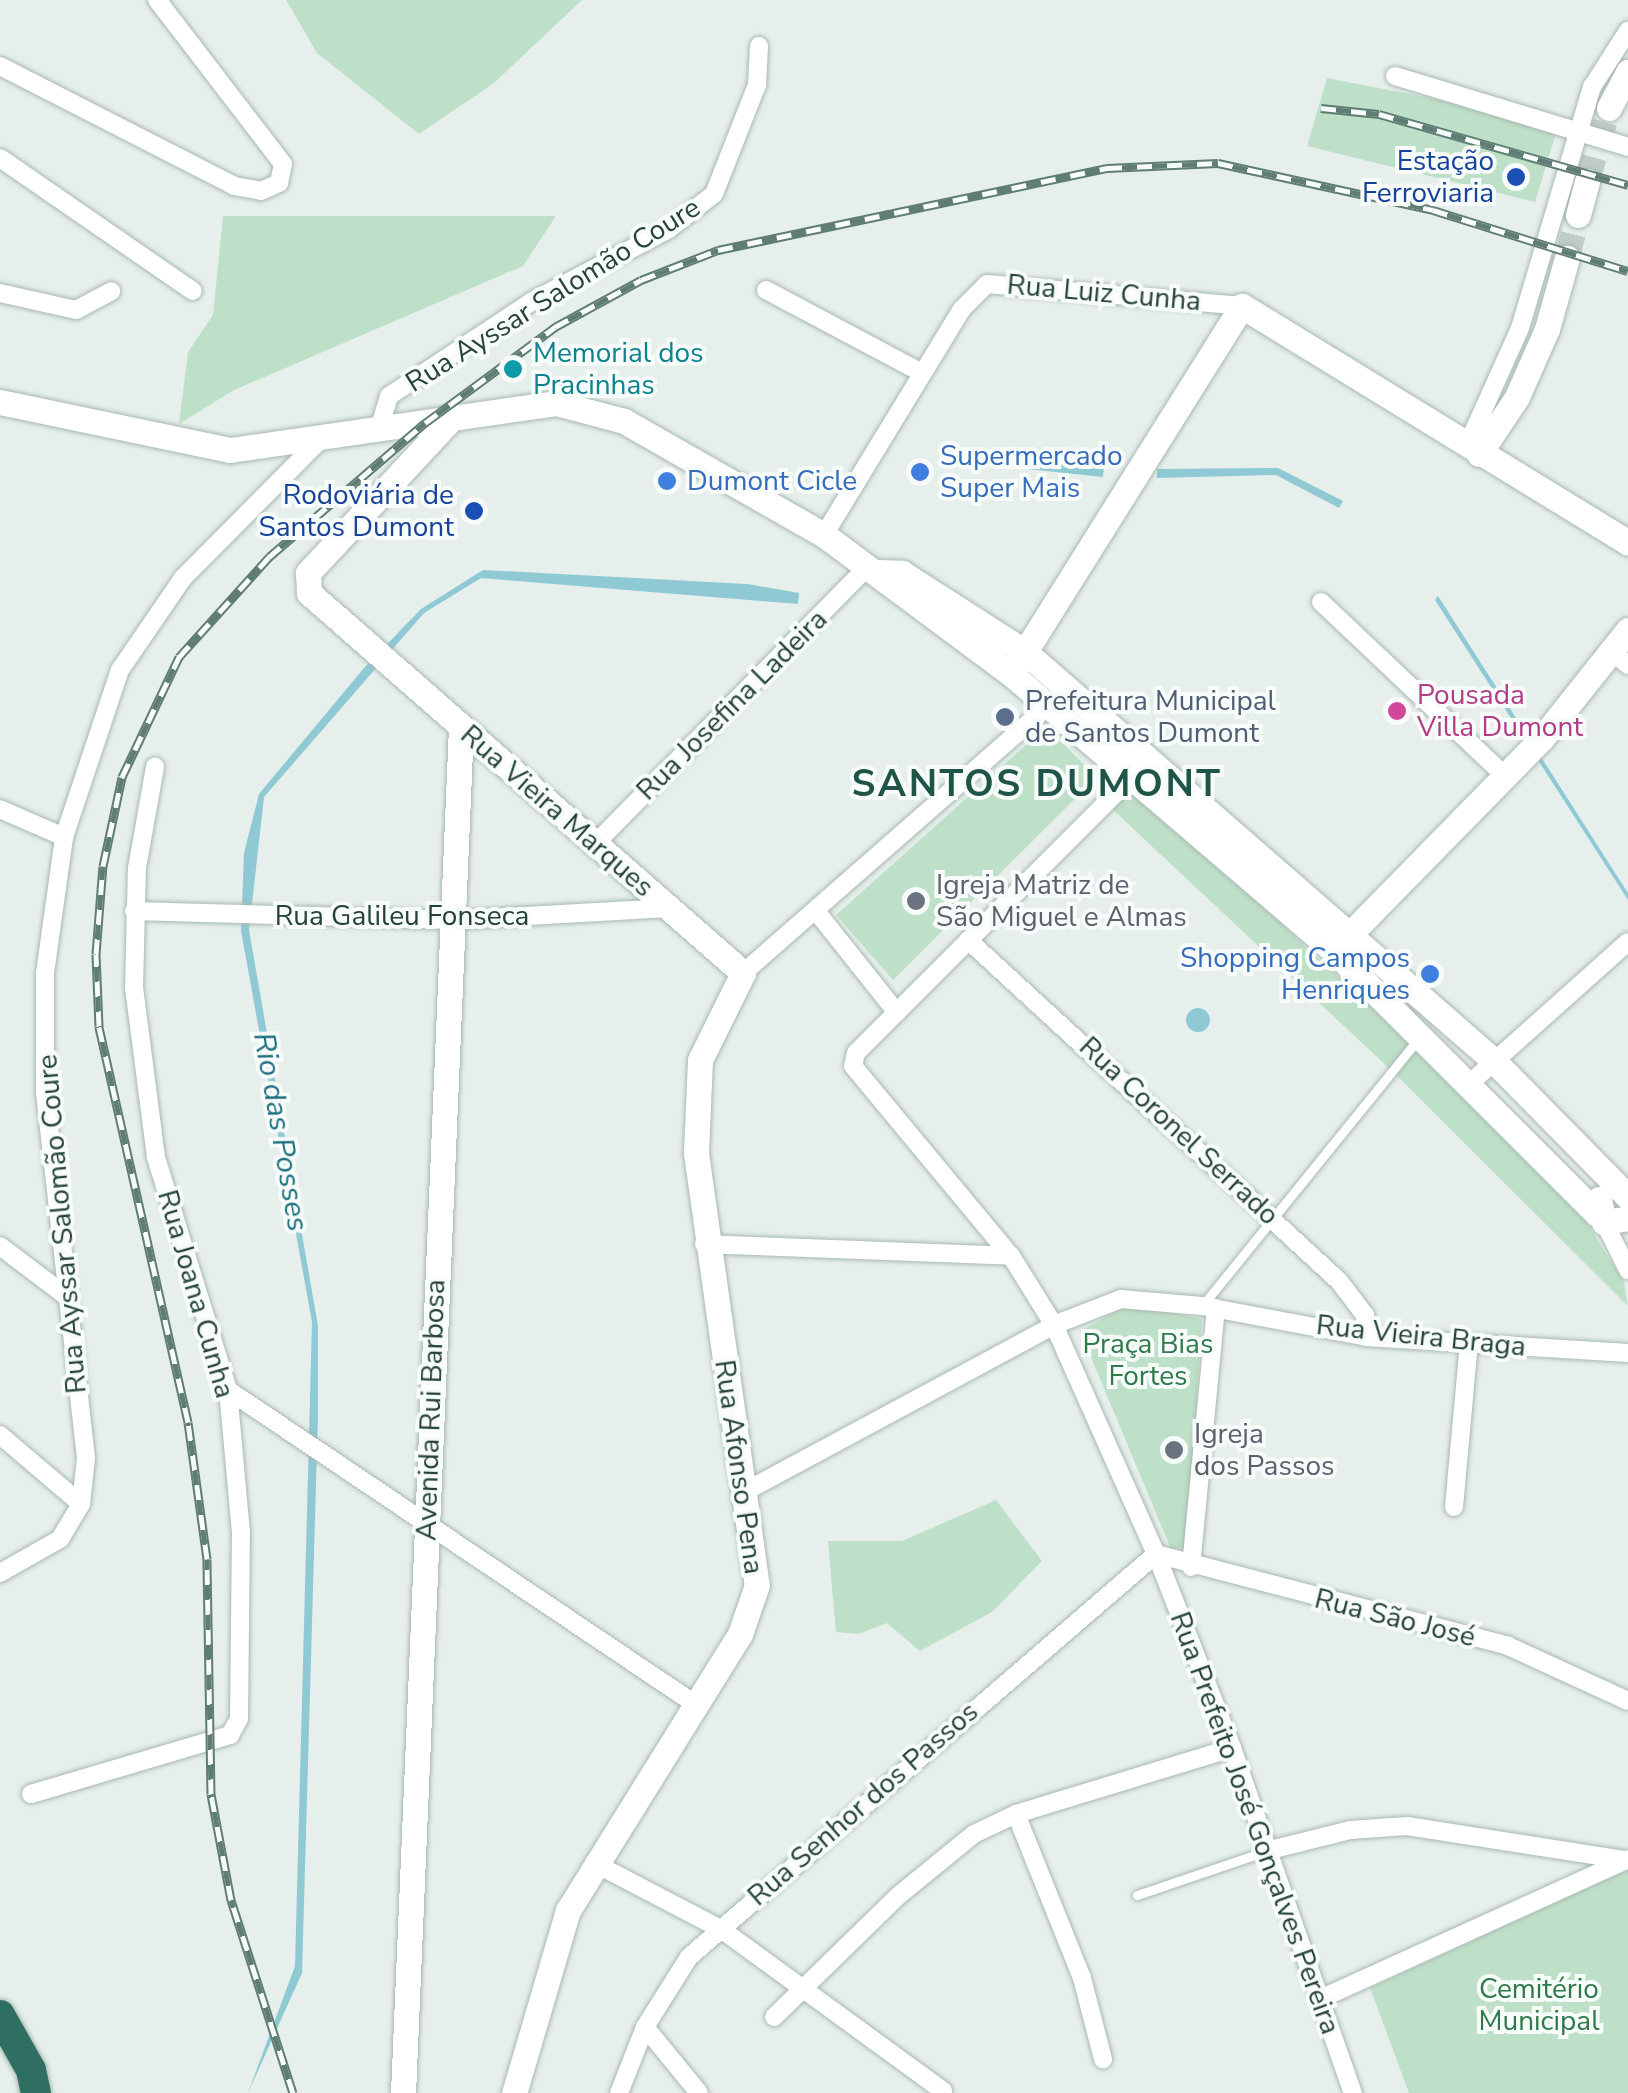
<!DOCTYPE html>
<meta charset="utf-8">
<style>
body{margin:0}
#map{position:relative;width:1628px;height:2093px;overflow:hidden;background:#e6efeb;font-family:"Nunito Sans",sans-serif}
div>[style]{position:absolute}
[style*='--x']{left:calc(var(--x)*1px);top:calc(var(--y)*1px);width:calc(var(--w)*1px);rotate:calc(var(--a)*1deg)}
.green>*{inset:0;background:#bfe0c8}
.water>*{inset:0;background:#8ec9d4;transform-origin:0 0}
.round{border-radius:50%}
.secondary-tunnel>*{height:25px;margin-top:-12.5px;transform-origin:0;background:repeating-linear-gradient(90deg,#bfccc8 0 25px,transparent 0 37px)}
.roads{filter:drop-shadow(0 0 2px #a8b8b2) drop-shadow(0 0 2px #a8b8b2)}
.lane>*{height:9px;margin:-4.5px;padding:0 4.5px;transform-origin:4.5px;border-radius:4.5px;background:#fff}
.street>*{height:18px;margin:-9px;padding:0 9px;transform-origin:9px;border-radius:9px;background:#fff}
.secondary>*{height:25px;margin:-12.5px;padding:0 12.5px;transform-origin:12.5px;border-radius:12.5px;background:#fff}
.highway>*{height:30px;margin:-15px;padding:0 15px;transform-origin:15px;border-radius:15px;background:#2f6f62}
.rail>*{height:9px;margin-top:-4.5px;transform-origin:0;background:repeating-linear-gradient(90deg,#f7fbf9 0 15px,#5f7d75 0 30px);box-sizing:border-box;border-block:2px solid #5f7d75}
.dots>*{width:28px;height:28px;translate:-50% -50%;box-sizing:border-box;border:5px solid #f7fbf9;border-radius:50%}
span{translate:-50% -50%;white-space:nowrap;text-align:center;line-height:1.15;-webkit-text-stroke:8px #f7fbf9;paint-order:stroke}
.transit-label{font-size:28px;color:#164399}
.right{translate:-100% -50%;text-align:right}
.street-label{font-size:28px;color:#24423a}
.culture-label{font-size:28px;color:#0d838f}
.left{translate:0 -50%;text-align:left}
.shop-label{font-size:28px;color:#366cbe}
.hotel-label{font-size:28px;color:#b23c85}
.service-label{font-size:28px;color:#4e5e75}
.worship-label{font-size:28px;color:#5b616d}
.park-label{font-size:28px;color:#2d7a4b}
.water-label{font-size:30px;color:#1c6f80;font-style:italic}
.district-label{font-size:38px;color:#1f5548;font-weight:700;letter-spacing:2.5px}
</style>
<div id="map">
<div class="green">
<div style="clip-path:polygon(286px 0,582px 0,494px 83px,419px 134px,317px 53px)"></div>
<div style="clip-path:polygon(1327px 78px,1559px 123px,1535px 202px,1307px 146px)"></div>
<div style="clip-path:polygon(223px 216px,556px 216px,523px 266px,234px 390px,179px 424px,188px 352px,213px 315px)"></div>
<div style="clip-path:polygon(1046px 727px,1097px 777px,893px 980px,836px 915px)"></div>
<div style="clip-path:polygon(1133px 786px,1413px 1046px,1585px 1220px,1624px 1282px,1628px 1306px,1392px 1071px,1110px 807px)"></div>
<div style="clip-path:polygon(1130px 1304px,1202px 1319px,1187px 1547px,1171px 1549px,1080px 1331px)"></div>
<div style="clip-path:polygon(996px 1500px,1042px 1561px,992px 1612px,920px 1651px,887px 1623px,858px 1634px,836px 1632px,828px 1541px,902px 1541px)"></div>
<div style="clip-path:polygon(1628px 1869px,1628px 2093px,1409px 2093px,1370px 1988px)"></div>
</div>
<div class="water">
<div style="left:1104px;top:467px;width:10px;height:116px;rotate:96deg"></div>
<div style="clip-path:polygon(1278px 468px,1343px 501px,1339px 508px,1276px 475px,1157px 478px,1157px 469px)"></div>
<div style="clip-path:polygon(483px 570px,747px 584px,799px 593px,798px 604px,481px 578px,424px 613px,264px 797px,249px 930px,318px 1326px,318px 1414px,302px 1973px,248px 2093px,295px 1966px,312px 1322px,241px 931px,244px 853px,259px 794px,364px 668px,421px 609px)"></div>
<div style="clip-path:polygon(1438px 596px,1628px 893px,1628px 900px,1435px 600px)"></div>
<div class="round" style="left:1186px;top:1008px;width:24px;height:24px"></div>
</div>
<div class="secondary-tunnel">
<div style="--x:1587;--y:181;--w:76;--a:-73.2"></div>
<div style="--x:1567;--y:258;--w:44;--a:-75.7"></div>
</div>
<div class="roads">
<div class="lane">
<div style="--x:1202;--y:1306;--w:343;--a:-51"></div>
<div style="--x:1137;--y:1895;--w:136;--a:-18.8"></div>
</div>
<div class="street">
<div style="--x:0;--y:66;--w:263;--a:27.1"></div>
<div style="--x:234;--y:186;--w:27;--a:10"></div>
<div style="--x:261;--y:191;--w:20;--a:-24"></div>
<div style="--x:279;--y:183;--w:19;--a:-78"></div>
<div style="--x:283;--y:164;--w:207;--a:-127.5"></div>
<div style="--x:1395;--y:76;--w:244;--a:16.9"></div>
<div style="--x:0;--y:158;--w:234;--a:34.6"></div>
<div style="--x:766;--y:290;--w:177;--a:28"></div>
<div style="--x:0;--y:293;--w:78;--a:12.6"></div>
<div style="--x:76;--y:310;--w:40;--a:-28"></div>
<div style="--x:379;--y:429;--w:34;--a:-73"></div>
<div style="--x:389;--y:396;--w:170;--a:-33.5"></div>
<div style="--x:531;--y:302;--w:156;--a:-27.9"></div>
<div style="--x:669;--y:229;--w:57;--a:-37.9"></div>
<div style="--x:714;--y:194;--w:117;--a:-68.5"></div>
<div style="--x:757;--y:85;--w:39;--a:-87"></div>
<div style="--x:1467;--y:446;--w:129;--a:-65.8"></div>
<div style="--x:1520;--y:328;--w:252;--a:-73.4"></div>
<div style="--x:1592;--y:87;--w:67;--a:-57.3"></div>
<div style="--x:824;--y:535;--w:265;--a:-58.6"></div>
<div style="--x:962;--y:309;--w:35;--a:-45"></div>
<div style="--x:987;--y:284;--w:256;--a:4.9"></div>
<div style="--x:1321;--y:602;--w:253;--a:43.4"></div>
<div style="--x:1612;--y:652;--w:21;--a:39"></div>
<div style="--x:1137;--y:772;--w:397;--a:135"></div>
<div style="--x:856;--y:1053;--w:13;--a:103"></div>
<div style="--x:853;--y:1066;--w:247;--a:50.3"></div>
<div style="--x:1011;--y:1256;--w:81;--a:58.1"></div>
<div style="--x:1054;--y:1325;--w:251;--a:66"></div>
<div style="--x:1156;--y:1554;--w:208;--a:68.6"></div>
<div style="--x:1232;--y:1748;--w:366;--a:70.7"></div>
<div style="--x:0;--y:809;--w:70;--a:23.6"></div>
<div style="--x:595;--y:844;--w:391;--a:-45.5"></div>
<div style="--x:134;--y:911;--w:321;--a:1.6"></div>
<div style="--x:455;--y:920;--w:214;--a:-3.2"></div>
<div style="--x:816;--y:911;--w:130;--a:51.5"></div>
<div style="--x:968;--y:940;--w:504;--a:42.59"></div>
<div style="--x:1339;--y:1281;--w:43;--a:52.6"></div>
<div style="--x:1365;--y:1315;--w:22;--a:85"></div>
<div style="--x:743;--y:973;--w:405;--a:-41.2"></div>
<div style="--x:1469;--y:1084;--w:213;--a:-41.8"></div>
<div style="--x:1604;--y:1222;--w:54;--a:63.4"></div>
<div style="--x:704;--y:1244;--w:307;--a:2.2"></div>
<div style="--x:0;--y:1246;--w:83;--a:37.1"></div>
<div style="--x:228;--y:1390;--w:563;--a:33.92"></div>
<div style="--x:0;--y:1435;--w:106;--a:40.4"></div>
<div style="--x:746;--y:1491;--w:350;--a:-28.3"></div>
<div style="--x:1054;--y:1325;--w:72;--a:-21.2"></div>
<div style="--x:1121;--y:1299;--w:81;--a:4.9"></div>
<div style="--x:1202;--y:1306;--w:168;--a:10.6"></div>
<div style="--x:1367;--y:1337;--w:261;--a:3.5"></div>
<div style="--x:1454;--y:1507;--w:165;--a:-84.8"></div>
<div style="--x:1156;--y:1554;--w:364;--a:14.6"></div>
<div style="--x:1508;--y:1646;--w:132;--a:24.6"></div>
<div style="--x:1191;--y:1567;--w:260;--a:-84.5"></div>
<div style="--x:0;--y:1573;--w:69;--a:-29.5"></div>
<div style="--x:60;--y:1539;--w:41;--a:-59"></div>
<div style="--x:81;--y:1504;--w:46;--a:-83.8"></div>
<div style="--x:86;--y:1458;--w:367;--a:-96.4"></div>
<div style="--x:45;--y:1093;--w:120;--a:-90"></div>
<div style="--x:45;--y:973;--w:137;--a:-82"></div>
<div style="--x:64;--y:837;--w:176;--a:-71.5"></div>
<div style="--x:120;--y:670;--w:112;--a:-55.6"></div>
<div style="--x:183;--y:578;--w:194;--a:-45.2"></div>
<div style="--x:31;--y:1794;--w:208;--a:-16.5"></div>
<div style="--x:230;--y:1735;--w:18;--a:-61"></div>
<div style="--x:239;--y:1719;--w:186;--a:-89.4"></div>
<div style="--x:241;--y:1533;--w:144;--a:-95.2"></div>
<div style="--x:228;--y:1390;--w:244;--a:-107.2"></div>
<div style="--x:156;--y:1157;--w:170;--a:-97.4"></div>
<div style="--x:134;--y:988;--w:120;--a:-88.6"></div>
<div style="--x:137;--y:868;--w:103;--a:-79.9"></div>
<div style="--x:1016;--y:1814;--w:177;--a:68.1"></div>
<div style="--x:1082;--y:1978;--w:84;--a:75.5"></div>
<div style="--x:1266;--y:1851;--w:87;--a:-14"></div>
<div style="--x:1350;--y:1830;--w:57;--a:-4"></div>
<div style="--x:1407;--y:1826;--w:221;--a:8.9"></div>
<div style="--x:594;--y:1863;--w:143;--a:27.5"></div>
<div style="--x:721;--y:1929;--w:275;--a:36.1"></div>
<div style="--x:1320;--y:1999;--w:338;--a:-24.4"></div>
<div style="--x:774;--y:2017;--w:173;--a:-44.3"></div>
<div style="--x:898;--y:1896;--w:98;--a:-39.2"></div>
<div style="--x:974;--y:1834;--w:47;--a:-25.5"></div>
<div style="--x:1016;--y:1814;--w:226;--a:-17"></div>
<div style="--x:645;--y:2027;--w:85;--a:50.7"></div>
<div style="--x:619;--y:2093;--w:71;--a:-68.5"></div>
<div style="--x:645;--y:2027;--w:83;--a:-57.8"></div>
<div style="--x:689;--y:1957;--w:617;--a:-40.79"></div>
</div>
<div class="secondary">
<div style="--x:1609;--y:108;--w:41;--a:-62.2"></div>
<div style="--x:1578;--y:215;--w:35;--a:-75"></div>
<div style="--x:0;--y:402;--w:235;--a:11.8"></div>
<div style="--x:230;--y:450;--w:329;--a:-8.2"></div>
<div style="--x:556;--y:403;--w:70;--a:14.8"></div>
<div style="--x:624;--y:421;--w:230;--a:29.7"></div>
<div style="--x:824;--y:535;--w:233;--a:36.6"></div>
<div style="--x:1011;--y:674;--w:426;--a:40.6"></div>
<div style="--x:1334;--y:951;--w:372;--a:45"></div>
<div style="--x:450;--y:420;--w:209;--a:132.9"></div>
<div style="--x:308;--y:573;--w:20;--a:87"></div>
<div style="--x:309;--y:593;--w:577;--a:41.2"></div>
<div style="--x:743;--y:973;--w:97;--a:116.3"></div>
<div style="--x:700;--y:1060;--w:93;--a:92.5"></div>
<div style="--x:696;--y:1153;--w:436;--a:82"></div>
<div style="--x:757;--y:1585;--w:52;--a:109.1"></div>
<div style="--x:740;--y:1634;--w:325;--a:121.9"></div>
<div style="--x:568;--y:1910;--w:191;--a:106.4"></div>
<div style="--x:1479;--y:454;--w:69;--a:-56.3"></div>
<div style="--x:1517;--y:397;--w:74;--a:-66.2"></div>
<div style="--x:1547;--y:329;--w:74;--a:-74.3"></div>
<div style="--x:878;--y:572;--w:24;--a:2"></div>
<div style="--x:902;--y:573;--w:146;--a:32.7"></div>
<div style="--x:1025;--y:652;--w:621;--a:41.08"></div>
<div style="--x:1493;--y:1060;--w:192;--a:45.4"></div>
<div style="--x:1016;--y:666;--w:425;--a:-57.9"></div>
<div style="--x:1242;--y:306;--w:453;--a:31.5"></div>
<div style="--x:1352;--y:932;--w:272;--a:-45.6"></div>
<div style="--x:1542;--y:738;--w:138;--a:-51.5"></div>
<div style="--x:1599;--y:1199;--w:24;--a:78"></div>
<div style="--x:1604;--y:1222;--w:24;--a:-9"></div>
<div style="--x:403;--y:2093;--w:1367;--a:-87.57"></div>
</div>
<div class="highway">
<div style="--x:0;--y:2015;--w:63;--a:60.6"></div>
<div style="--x:31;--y:2070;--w:24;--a:78"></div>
</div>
</div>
<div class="rail">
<div style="--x:1321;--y:108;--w:58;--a:5.9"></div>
<div style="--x:1379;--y:114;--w:259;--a:15.9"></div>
<div style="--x:293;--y:2093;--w:203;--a:-107.8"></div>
<div style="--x:231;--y:1900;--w:108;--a:-100.7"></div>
<div style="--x:211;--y:1794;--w:235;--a:-91"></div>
<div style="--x:207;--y:1559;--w:138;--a:-97.9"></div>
<div style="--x:188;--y:1422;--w:406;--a:-102.7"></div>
<div style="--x:99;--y:1026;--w:72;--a:-92.4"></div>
<div style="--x:96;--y:954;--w:88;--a:-85.5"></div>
<div style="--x:103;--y:866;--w:91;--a:-77.9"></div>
<div style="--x:122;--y:777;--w:133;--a:-64.6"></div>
<div style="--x:179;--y:657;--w:135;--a:-48"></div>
<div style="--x:269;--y:557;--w:206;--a:-40.7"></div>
<div style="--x:425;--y:423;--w:162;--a:-36.4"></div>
<div style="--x:555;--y:327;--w:98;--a:-28.7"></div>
<div style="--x:641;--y:280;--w:83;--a:-21.3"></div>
<div style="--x:718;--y:250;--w:398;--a:-11.9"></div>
<div style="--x:1107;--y:168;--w:111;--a:-2.6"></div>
<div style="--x:1218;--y:163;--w:220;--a:12.3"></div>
<div style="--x:1433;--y:210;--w:204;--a:17.4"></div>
</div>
<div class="dots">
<div style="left:1516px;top:177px;background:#1a4fb4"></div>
<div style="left:513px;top:369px;background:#0f9aa8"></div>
<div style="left:920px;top:472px;background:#3f7fe0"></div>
<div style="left:667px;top:481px;background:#3f7fe0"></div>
<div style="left:474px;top:511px;background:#1a4fb4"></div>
<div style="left:1397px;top:711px;background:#d1479c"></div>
<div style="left:1005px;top:717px;background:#5c6f8a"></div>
<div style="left:916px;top:901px;background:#6b7280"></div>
<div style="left:1430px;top:974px;background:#3f7fe0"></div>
<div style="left:1174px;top:1450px;background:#6b7280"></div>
</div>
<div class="transit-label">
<span class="right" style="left:1494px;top:177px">Estação<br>Ferroviaria</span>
<span class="right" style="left:454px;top:511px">Rodoviária de<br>Santos Dumont</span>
</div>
<div class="street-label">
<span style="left:1104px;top:293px;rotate:5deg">Rua Luiz Cunha</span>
<span style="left:553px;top:295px;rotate:-32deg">Rua Ayssar Salomão Coure</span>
<span style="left:732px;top:705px;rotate:-45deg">Rua Josefina Ladeira</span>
<span style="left:557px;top:811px;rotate:41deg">Rua Vieira Marques</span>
<span style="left:402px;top:916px">Rua Galileu Fonseca</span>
<span style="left:1179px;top:1131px;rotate:43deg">Rua Coronel Serrado</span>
<span style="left:62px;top:1224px;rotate:-95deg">Rua Ayssar Salomão Coure</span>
<span style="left:196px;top:1294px;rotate:74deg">Rua Joana Cunha</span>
<span style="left:1421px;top:1336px;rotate:6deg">Rua Vieira Braga</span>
<span style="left:431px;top:1410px;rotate:-88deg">Avenida Rui Barbosa</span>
<span style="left:739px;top:1467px;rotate:82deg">Rua Afonso Pena</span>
<span style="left:1395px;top:1618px;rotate:14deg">Rua São José</span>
<span style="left:863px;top:1804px;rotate:-41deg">Rua Senhor dos Passos</span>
<span style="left:1255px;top:1823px;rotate:70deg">Rua Prefeito José Gonçalves Pereira</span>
</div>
<div class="culture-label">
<span class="left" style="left:533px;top:369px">Memorial dos<br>Pracinhas</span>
</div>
<div class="shop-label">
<span class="left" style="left:940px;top:472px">Supermercado<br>Super Mais</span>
<span class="left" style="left:687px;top:481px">Dumont Cicle</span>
<span class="right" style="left:1410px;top:974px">Shopping Campos<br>Henriques</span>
</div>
<div class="hotel-label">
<span class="left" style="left:1417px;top:711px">Pousada<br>Villa Dumont</span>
</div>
<div class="service-label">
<span class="left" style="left:1025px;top:717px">Prefeitura Municipal<br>de Santos Dumont</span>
</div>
<div class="worship-label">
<span class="left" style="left:936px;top:901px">Igreja Matriz de<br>São Miguel e Almas</span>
<span class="left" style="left:1194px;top:1450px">Igreja<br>dos Passos</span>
</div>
<div class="park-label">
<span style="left:1148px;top:1360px">Praça Bias<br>Fortes</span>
<span style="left:1539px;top:2005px">Cemitério<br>Municipal</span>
</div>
<div class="water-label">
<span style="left:280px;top:1132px;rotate:80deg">Rio das Posses</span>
</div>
<div class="district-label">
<span style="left:1037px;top:784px">SANTOS DUMONT</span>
</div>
</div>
